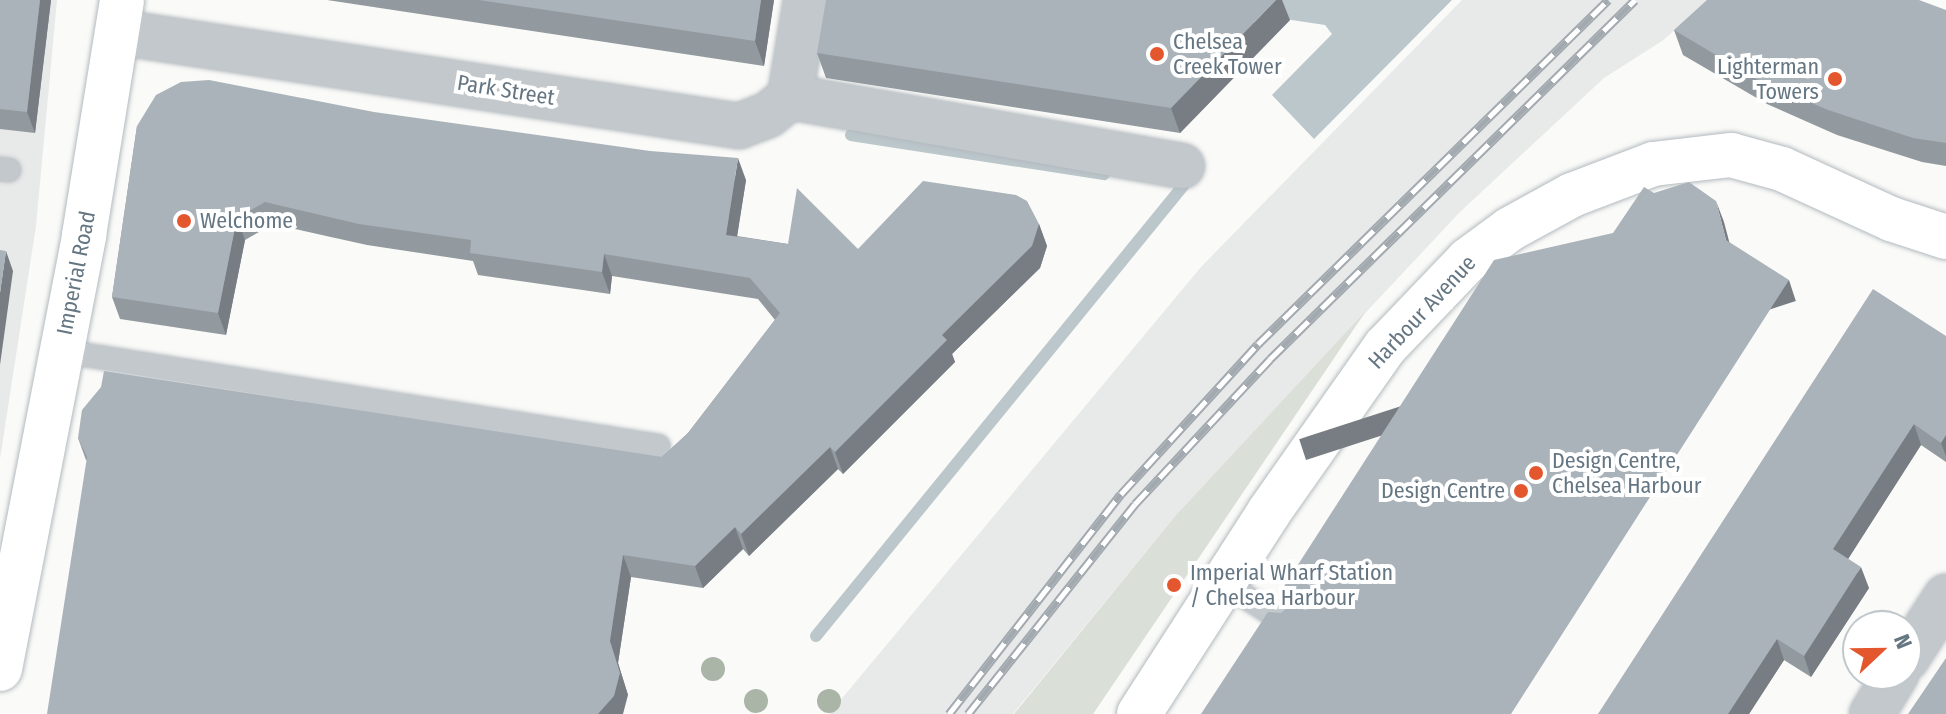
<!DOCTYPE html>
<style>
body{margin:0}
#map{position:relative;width:1946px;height:714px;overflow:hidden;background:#fafaf8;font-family:"Fira Sans Condensed",sans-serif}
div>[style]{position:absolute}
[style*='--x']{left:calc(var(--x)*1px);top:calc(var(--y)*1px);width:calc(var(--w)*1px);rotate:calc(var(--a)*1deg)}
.built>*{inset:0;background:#e8e9e9}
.green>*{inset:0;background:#dadfd7}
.water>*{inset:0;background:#bbc7cb}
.stream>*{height:12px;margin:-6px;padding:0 6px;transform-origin:6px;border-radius:6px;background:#bbc7cb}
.roads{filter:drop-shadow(0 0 2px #b3babf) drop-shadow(0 0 2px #b3babf)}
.lane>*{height:22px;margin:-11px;padding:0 11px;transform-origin:11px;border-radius:11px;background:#c3c8cc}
.street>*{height:44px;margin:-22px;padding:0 22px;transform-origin:22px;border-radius:22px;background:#c3c8cc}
.secondary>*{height:44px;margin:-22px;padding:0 22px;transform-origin:22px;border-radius:22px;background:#fff}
.rail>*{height:9px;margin-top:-4.5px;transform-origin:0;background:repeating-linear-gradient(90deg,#fff 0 18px,#a2aab0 0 36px);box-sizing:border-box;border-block:2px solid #a2aab0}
.trees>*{width:24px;height:24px;margin:-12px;border-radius:50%;background:#aab4a7}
.wall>*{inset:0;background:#929a9f}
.shaded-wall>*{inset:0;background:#777d82;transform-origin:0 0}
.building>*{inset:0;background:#aab3b9}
.dots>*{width:22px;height:22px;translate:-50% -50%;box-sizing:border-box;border:4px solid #fff;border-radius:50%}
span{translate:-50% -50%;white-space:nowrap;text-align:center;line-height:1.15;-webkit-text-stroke:8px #fff;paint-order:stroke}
.poi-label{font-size:22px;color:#657683}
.left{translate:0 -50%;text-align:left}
.right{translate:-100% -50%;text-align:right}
.street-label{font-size:22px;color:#657683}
.north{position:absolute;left:1842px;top:610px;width:80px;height:80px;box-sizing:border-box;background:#fff;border:2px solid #c1c8cd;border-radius:50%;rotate:68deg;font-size:22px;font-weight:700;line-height:32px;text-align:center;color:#657683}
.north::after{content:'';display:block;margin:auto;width:28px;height:36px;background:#e4572e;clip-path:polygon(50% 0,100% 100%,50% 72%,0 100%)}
</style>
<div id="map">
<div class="built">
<div style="clip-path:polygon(0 0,57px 0,36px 226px,0 459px)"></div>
<div style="clip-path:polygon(1462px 0,1710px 0,1662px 41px,1604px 78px,1459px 213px,1176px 515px,1013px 714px,829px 714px,1201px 267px)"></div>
</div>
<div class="green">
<div style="clip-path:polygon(1366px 311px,1093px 714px,1014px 714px,1176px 515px)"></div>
</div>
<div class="water">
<div style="clip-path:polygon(1159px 0,1452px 0,1314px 139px,1272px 95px,1332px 34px,1325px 25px)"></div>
</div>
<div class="stream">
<div style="--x:851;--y:135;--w:256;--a:8.8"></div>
<div style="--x:816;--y:636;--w:581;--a:-50.8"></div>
</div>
<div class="roads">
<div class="lane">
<div style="--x:0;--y:169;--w:9;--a:6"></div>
<div style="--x:61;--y:351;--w:605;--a:9.04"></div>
<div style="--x:1223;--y:582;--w:72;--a:33"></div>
</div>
<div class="street">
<div style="--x:117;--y:32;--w:629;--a:8.59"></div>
<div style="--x:739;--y:126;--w:31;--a:-21"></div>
<div style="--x:768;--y:115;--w:28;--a:-39"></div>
<div style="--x:790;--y:97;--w:98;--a:-80.6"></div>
<div style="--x:790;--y:97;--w:398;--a:10"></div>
<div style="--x:1906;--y:659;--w:74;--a:-57.2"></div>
<div style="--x:1872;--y:714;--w:47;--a:-59"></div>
</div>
<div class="secondary">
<div style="--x:0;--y:669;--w:442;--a:-79"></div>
<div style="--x:84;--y:235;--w:238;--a:-80.8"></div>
<div style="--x:1139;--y:714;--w:240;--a:-57.2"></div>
<div style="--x:1269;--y:512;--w:202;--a:-54.9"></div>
<div style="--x:1385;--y:347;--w:120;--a:-46.3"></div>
<div style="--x:1468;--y:260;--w:52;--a:-36.4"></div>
<div style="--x:1510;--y:229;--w:71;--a:-28.7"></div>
<div style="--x:1572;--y:195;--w:87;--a:-20.9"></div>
<div style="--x:1653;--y:164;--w:79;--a:-6.6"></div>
<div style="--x:1731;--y:155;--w:53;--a:15.4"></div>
<div style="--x:1782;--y:169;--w:120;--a:24.6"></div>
<div style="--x:1891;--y:219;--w:58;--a:18.1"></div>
</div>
</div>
<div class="rail">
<div style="--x:949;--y:714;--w:279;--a:-52"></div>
<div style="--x:1121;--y:494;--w:203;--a:-47.6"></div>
<div style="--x:1258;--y:344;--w:491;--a:-44.5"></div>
<div style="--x:968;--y:714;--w:268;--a:-51.5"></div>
<div style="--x:1135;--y:504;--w:198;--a:-47"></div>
<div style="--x:1270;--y:359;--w:512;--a:-44.53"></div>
</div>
<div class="trees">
<div style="left:713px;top:669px"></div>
<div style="left:756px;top:701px"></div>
<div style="left:829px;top:701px"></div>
</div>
<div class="wall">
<div style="clip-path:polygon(0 0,51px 0,35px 133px,0 129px)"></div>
<div style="clip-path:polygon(327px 0,774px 0,764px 66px)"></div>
<div style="clip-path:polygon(1946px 11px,1946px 166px,1922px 162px,1837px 135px,1767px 104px,1683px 55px,1674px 30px)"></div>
<div style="clip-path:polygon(1290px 20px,1180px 133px,826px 78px,817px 53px)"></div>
<div style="clip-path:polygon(137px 126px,746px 180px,737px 236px,788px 244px,858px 249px,1039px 224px,1047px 246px,1040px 268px,952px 354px,955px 362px,843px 474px,838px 469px,749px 556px,743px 549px,703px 588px,631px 577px,618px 663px,628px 695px,86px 460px,78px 438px,662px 457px,688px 433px,775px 320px,758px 299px,612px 276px,610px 294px,478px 275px,473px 261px,367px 245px,273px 224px,245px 240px,226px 335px,120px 319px,112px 297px)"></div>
<div style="clip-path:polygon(1946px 336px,1946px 462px,1921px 445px,1848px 559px,1869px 588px,1811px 677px,1784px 660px,1749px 714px,1598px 714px)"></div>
</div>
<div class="shaded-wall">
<div style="clip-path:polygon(40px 0,51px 0,35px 133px,27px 112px)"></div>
<div style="clip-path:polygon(761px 0,774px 0,764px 66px,755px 41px)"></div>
<div style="clip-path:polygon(1276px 0,1282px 0,1290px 20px,1180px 133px,1171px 108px)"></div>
<div style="clip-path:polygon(738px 158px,746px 180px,734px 256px,726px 235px)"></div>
<div style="clip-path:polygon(1716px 201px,1724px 222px,1734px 260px,1726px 240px)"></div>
<div style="clip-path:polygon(237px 218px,245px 240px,226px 335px,218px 313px)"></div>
<div style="clip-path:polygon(1039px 224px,1047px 246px,1040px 268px,952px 354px,955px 362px,843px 474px,835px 452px,942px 335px)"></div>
<div style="clip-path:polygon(6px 251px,13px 271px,0 365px,0 293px)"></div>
<div style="clip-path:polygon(604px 254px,612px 276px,610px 294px,602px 272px)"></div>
<div style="left:1789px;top:280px;width:22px;height:515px;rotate:72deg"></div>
<div style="clip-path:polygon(1914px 424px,1921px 445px,1841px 570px,1833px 549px)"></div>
<div style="clip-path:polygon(1946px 435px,1946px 456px,1941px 443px)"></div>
<div style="clip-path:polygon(830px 447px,838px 469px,749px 556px,741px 534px)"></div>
<div style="clip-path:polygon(735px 527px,743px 549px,703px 588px,695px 566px)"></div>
<div style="clip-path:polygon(623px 555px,631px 577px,618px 663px,628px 695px,623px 714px,598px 714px)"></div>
<div style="clip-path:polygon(1861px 567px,1869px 588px,1811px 677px,1804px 656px)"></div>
<div style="clip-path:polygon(1777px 639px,1784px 660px,1749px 714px,1728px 714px)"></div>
</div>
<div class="building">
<div style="clip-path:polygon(0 0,40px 0,27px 112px,0 109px)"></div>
<div style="clip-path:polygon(479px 0,761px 0,755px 41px)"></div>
<div style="clip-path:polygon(826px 0,1276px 0,1171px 108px,817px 53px)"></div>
<div style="clip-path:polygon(1707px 0,1919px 0,1946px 10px,1946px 143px,1913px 138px,1828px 110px,1758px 80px,1674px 30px)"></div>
<div style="clip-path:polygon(209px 80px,374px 112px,650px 151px,738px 158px,726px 235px,788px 244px,797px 188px,858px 249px,923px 181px,1016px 195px,1027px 201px,1039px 224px,1032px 246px,942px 335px,947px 340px,835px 452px,830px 447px,741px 534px,735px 527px,695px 566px,623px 555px,610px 641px,620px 673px,614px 696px,598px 714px,47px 714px,87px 457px,78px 438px,82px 410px,101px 387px,104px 371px,662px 457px,688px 433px,780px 313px,750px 278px,604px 254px,602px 272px,470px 253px,471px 240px,359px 224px,265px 202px,237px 218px,218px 313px,112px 297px,137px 126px,156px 95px,181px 82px)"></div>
<div style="clip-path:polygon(1689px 182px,1716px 201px,1726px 240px,1789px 280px,1511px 714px,1201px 714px,1268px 612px,1281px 613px,1288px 607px,1283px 588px,1494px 260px,1613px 233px,1644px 187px,1654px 193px)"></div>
<div style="clip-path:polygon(0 250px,6px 251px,0 293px)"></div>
<div style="clip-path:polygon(1873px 289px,1946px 336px,1946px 435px,1941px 443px,1914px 424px,1833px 549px,1861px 567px,1804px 656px,1777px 639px,1728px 714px,1598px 714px)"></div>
<div style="clip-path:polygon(1946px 658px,1946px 714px,1908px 714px)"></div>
</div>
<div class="dots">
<div style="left:1157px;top:54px;background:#e4572e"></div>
<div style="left:1835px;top:79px;background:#e4572e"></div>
<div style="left:184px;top:221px;background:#e4572e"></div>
<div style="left:1536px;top:473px;background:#e4572e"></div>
<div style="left:1521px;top:491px;background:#e4572e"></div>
<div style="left:1174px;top:585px;background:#e4572e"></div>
</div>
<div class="poi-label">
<span class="left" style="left:1173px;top:54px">Chelsea<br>Creek Tower</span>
<span class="right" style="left:1819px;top:79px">Lighterman<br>Towers</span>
<span class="left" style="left:200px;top:221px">Welchome</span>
<span class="left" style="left:1552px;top:473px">Design Centre,<br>Chelsea Harbour</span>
<span class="right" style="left:1505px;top:491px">Design Centre</span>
<span class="left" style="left:1190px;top:585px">Imperial Wharf Station<br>/ Chelsea Harbour</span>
</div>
<div class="street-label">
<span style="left:506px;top:90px;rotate:9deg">Park Street</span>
<span style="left:76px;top:273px;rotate:-79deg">Imperial Road</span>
<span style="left:1422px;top:312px;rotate:-47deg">Harbour Avenue</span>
</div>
<div class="north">N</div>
</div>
